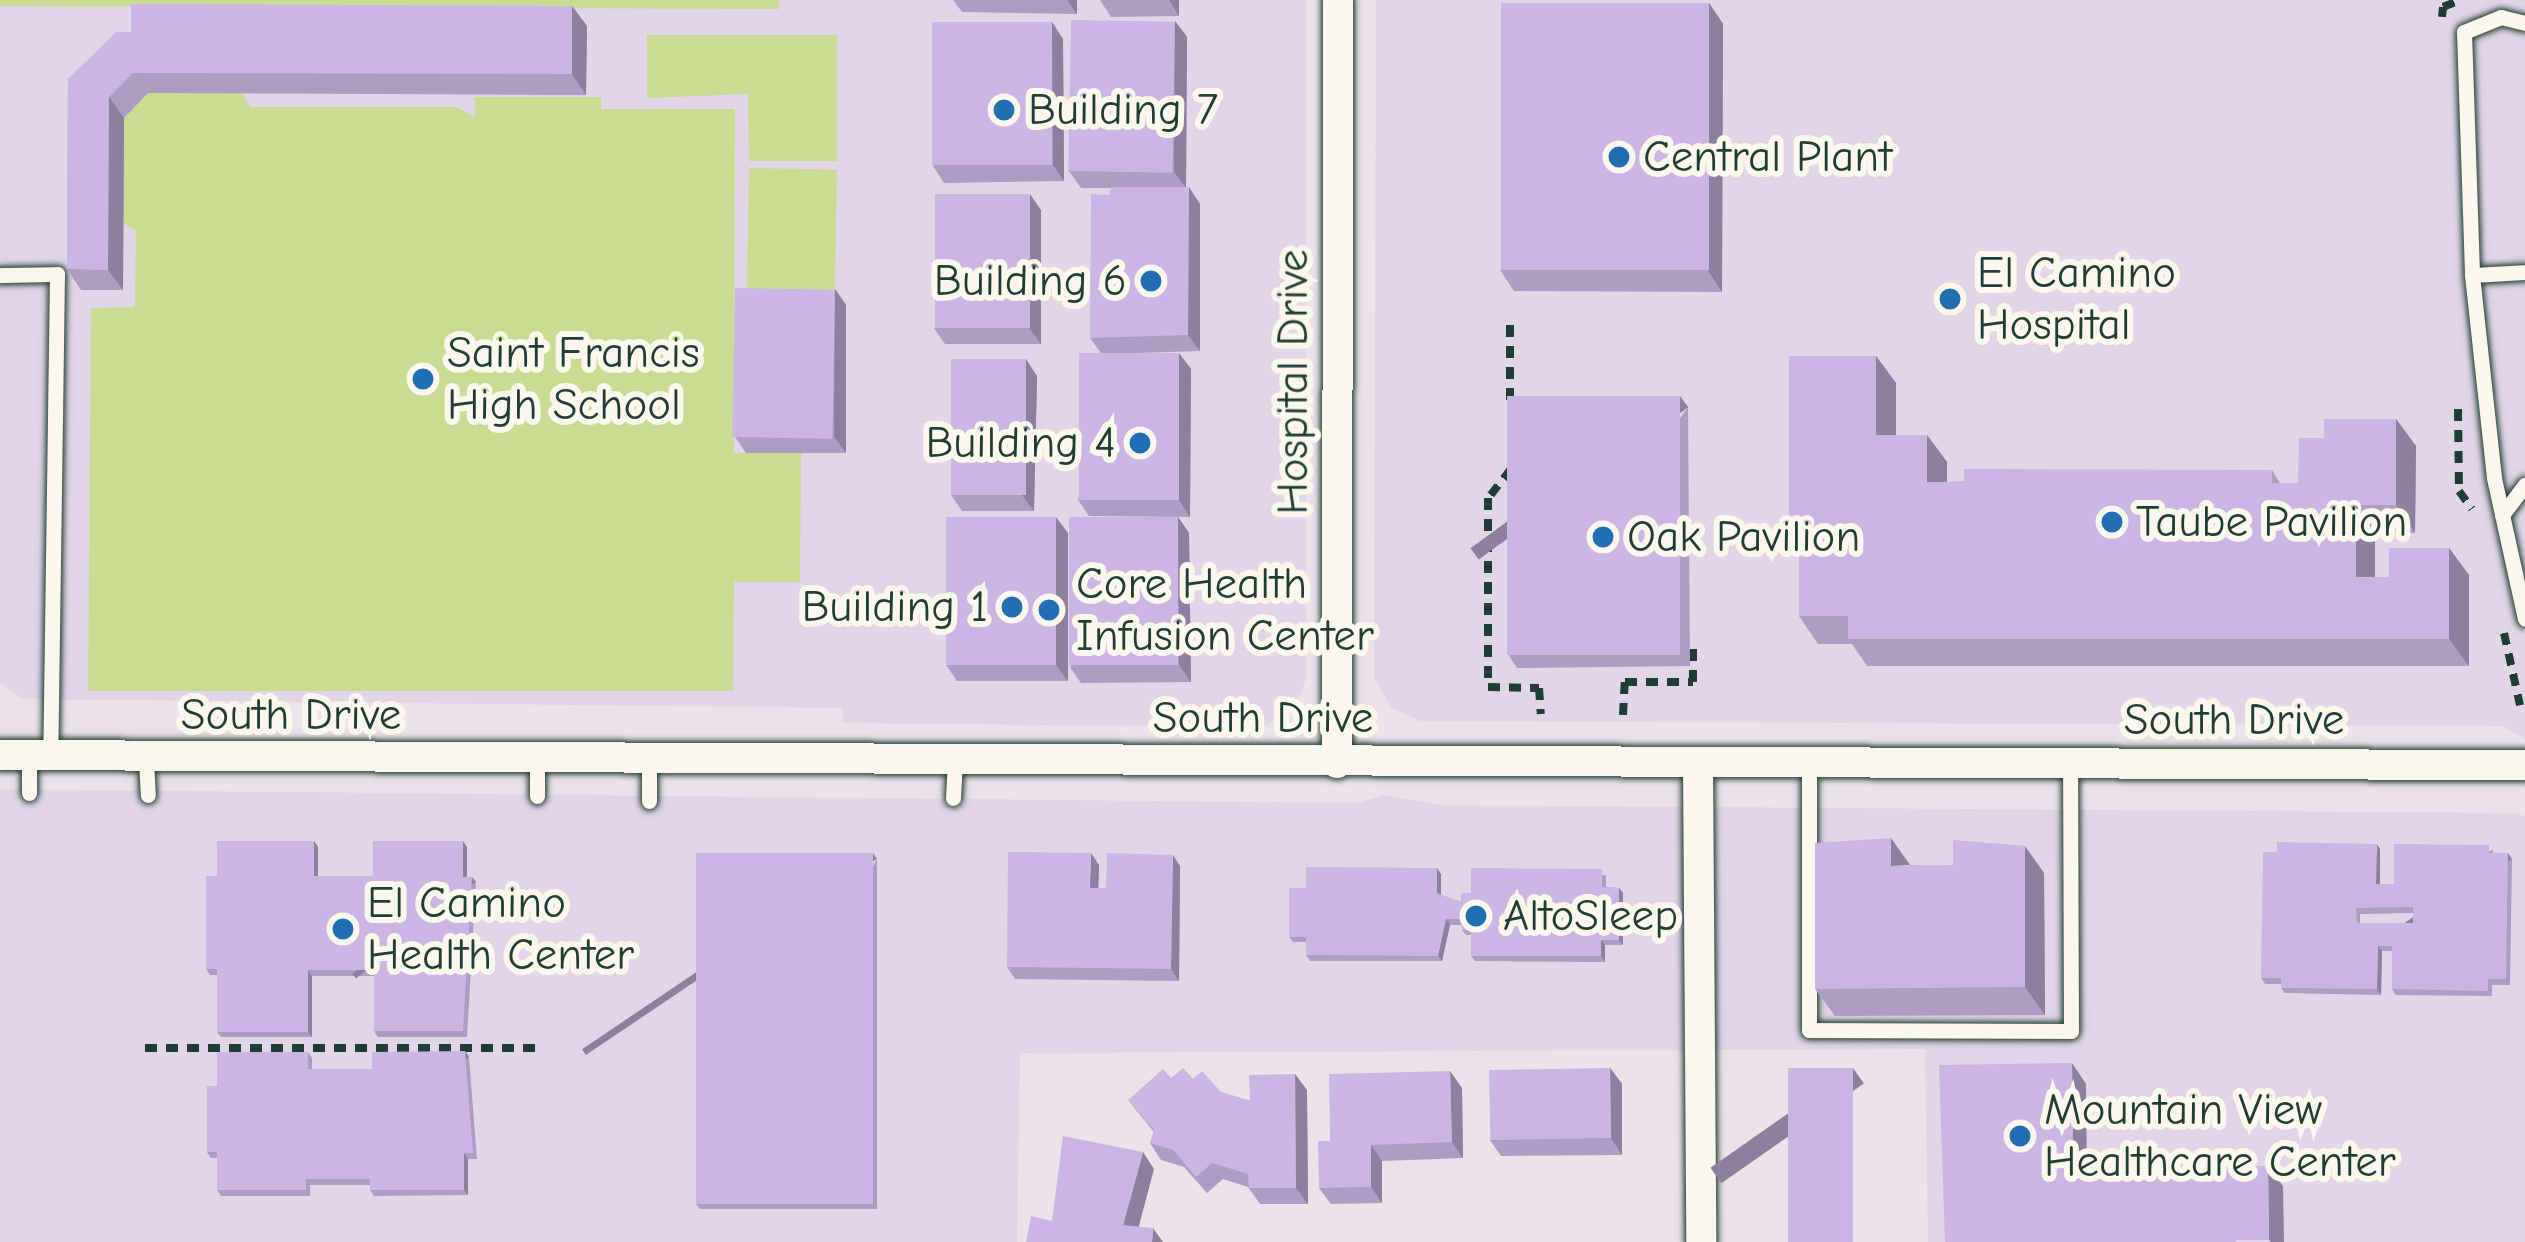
<!DOCTYPE html>
<style>
body{margin:0}
#map{position:relative;width:2525px;height:1242px;overflow:hidden;background:#ece3ea;font-family:"Comic Neue",sans-serif}
div>[style]{position:absolute}
[style*='--x']{left:calc(var(--x)*1px);top:calc(var(--y)*1px);width:calc(var(--w)*1px);rotate:calc(var(--a)*1deg)}
.built>*{inset:0;background:#e2d5e8}
.green>*{inset:0;background:#cadc91;transform-origin:0 0}
.path>*{height:8px;margin-top:-4px;transform-origin:0;background:repeating-linear-gradient(90deg,#1f3d34 0 12px,transparent 0 21px)}
.roads{filter:drop-shadow(0 0 3px #1f3d34) drop-shadow(0 0 3px #1f3d34)}
.service>*{height:15px;margin:-7.5px;padding:0 7.5px;transform-origin:7.5px;border-radius:7.5px;background:#fbf7ec}
.minor>*{height:30px;margin:-15px;padding:0 15px;transform-origin:15px;border-radius:15px;background:#fbf7ec}
.wall>*{inset:0;background:#ae9cc5}
.shaded-wall>*{inset:0;background:#8d7fa0;transform-origin:0 0}
.building>*{inset:0;background:#cab5e5;transform-origin:0 0}
.dots>*{width:33px;height:33px;translate:-50% -50%;box-sizing:border-box;border:6px solid #fbf7ec;border-radius:50%}
span{translate:-50% -50%;white-space:nowrap;text-align:center;line-height:1.15;-webkit-text-stroke:12px #fbf7ec;paint-order:stroke}
.poi-label{font-size:45px;color:#1f3d34}
.left{translate:0 -50%;text-align:left}
.right{translate:-100% -50%;text-align:right}
.street-label{font-size:45px;color:#1f3d34}
</style>
<div id="map">
<div class="built">
<div style="clip-path:polygon(0 0,1306px 0,1306px 680px,1294px 711px,1261px 727px,843px 723px,843px 708px,23px 699px,0 683px)"></div>
<div style="clip-path:polygon(1376px 0,2525px 0,2525px 740px,2504px 726px,1420px 721px,1391px 707px,1374px 677px)"></div>
<div style="clip-path:polygon(0 789px,1356px 803px,1385px 795px,1439px 805px,2516px 813px,2525px 816px,2525px 1242px,1928px 1242px,1925px 1049px,1020px 1053px,1017px 1242px,0 1242px)"></div>
</div>
<div class="green">
<div style="clip-path:polygon(0 0,779px 0,779px 9px,0 6px)"></div>
<div style="clip-path:polygon(647px 35px,837px 35px,837px 161px,749px 161px,748px 94px,647px 98px)"></div>
<div style="clip-path:polygon(148px 93px,242px 93px,250px 107px,456px 107px,475px 117px,475px 97px,601px 97px,601px 109px,735px 109px,734px 453px,801px 453px,800px 582px,734px 582px,733px 691px,88px 691px,91px 308px,135px 307px,136px 231px,123px 223px,124px 118px)"></div>
<div style="left:749px;top:168px;width:88px;height:125px;rotate:1deg"></div>
</div>
<div class="path">
<div style="--x:2442;--y:17;--w:10;--a:-84"></div>
<div style="--x:2443;--y:7;--w:18;--a:-22"></div>
<div style="--x:1510;--y:325;--w:81;--a:90"></div>
<div style="--x:2458;--y:409;--w:82;--a:89.3"></div>
<div style="--x:2459;--y:491;--w:22;--a:54"></div>
<div style="--x:1511;--y:469;--w:37;--a:128"></div>
<div style="--x:1488;--y:498;--w:189;--a:90"></div>
<div style="--x:1488;--y:687;--w:51;--a:1.1"></div>
<div style="--x:1539;--y:688;--w:26;--a:86"></div>
<div style="--x:2504;--y:633;--w:74;--a:77.5"></div>
<div style="--x:1623;--y:715;--w:33;--a:-87"></div>
<div style="--x:1625;--y:682;--w:68;--a:0"></div>
<div style="--x:1693;--y:682;--w:34;--a:-90"></div>
<div style="--x:145;--y:1048;--w:393;--a:0"></div>
</div>
<div class="roads">
<div class="service">
<div style="--x:2525;--y:23;--w:25;--a:-166"></div>
<div style="--x:2501;--y:17;--w:40;--a:158"></div>
<div style="--x:2464;--y:32;--w:243;--a:88.1"></div>
<div style="--x:2472;--y:275;--w:204;--a:83.8"></div>
<div style="--x:2494;--y:478;--w:144;--a:77.6"></div>
<div style="--x:0;--y:275;--w:57;--a:-1"></div>
<div style="--x:57;--y:274;--w:482;--a:90.8"></div>
<div style="--x:2472;--y:275;--w:53;--a:-3.2"></div>
<div style="--x:2502;--y:515;--w:38;--a:-53"></div>
<div style="--x:29;--y:754;--w:39;--a:90"></div>
<div style="--x:146;--y:760;--w:35;--a:87"></div>
<div style="--x:537;--y:761;--w:35;--a:90"></div>
<div style="--x:649;--y:761;--w:40;--a:90"></div>
<div style="--x:1809;--y:764;--w:266;--a:90"></div>
<div style="--x:1809;--y:1030;--w:262;--a:0.2"></div>
<div style="--x:2071;--y:1031;--w:267;--a:-90.2"></div>
<div style="--x:953;--y:798;--w:37;--a:-87"></div>
</div>
<div class="minor">
<div style="--x:0;--y:755;--w:2525;--a:0.23"></div>
<div style="--x:1337;--y:763;--w:763;--a:-89.92"></div>
<div style="--x:1698;--y:764;--w:478;--a:89.6"></div>
</div>
</div>
<div class="wall">
<div style="clip-path:polygon(953px 0,1077px 0,1077px 14px,962px 12px)"></div>
<div style="clip-path:polygon(1100px 0,1179px 0,1179px 16px,1111px 17px)"></div>
<div style="clip-path:polygon(1709px 3px,1723px 24px,1722px 292px,1514px 291px,1500px 270px)"></div>
<div style="clip-path:polygon(572px 6px,587px 26px,586px 95px,148px 93px,124px 118px,123px 290px,81px 290px,67px 269px,68px 79px)"></div>
<div style="clip-path:polygon(1175px 21px,1187px 37px,1186px 187px,1200px 204px,1200px 351px,1137px 353px,1191px 369px,1190px 517px,1089px 516px,1078px 500px,1101px 353px,1090px 338px,1111px 188px,1081px 188px,1069px 171px)"></div>
<div style="clip-path:polygon(1052px 22px,1063px 39px,1064px 181px,944px 183px,933px 166px)"></div>
<div style="clip-path:polygon(1041px 210px,1041px 344px,945px 344px,934px 328px)"></div>
<div style="clip-path:polygon(835px 289px,846px 305px,846px 453px,746px 453px,735px 437px)"></div>
<div style="clip-path:polygon(1876px 356px,1896px 383px,1896px 435px,1927px 435px,1947px 462px,1947px 482px,2272px 470px,2280px 483px,2298px 483px,2324px 438px,2396px 419px,2416px 446px,2415px 533px,2375px 533px,2375px 577px,2389px 577px,2449px 548px,2469px 575px,2469px 666px,1867px 666px,1852px 644px,1818px 644px,1799px 616px,1799px 555px,1789px 541px)"></div>
<div style="clip-path:polygon(1037px 376px,1034px 511px,962px 511px,951px 495px)"></div>
<div style="clip-path:polygon(1688px 407px,1690px 666px,1517px 668px,1509px 656px)"></div>
<div style="clip-path:polygon(1178px 517px,1189px 533px,1191px 682px,1081px 683px,1070px 667px)"></div>
<div style="clip-path:polygon(1068px 533px,1068px 681px,957px 681px,946px 665px)"></div>
<div style="clip-path:polygon(314px 841px,318px 847px,318px 876px,373px 876px,467px 847px,467px 877px,472px 877px,476px 882px,467px 1037px,378px 1037px,374px 1031px,374px 976px,312px 976px,312px 1037px,221px 1037px,217px 1032px,217px 975px,210px 975px,206px 969px,217px 876px)"></div>
<div style="clip-path:polygon(evenodd,2380px 849px,2380px 884px,2394px 884px,2493px 850px,2493px 853px,2512px 859px,2510px 985px,2492px 985px,2492px 996px,2396px 995px,2392px 989px,2392px 951px,2382px 951px,2381px 995px,2285px 993px,2281px 988px,2281px 984px,2265px 984px,2261px 978px,2380px 849px,2413px 913px,2413px 923px,2360px 923px,2360px 914px,2413px 913px)"></div>
<div style="clip-path:polygon(877px 859px,877px 1209px,700px 1209px,696px 1204px)"></div>
<div style="clip-path:polygon(1099px 865px,1098px 888px,1106px 888px,1180px 866px,1179px 981px,1015px 979px,1007px 967px)"></div>
<div style="clip-path:polygon(1910px 865px,2044px 873px,2045px 1015px,1835px 1016px,1815px 989px)"></div>
<div style="clip-path:polygon(1441px 874px,1441px 895px,1461px 902px,1471px 893px,1606px 875px,1606px 887px,1619px 888px,1623px 893px,1623px 945px,1605px 945px,1605px 962px,1475px 961px,1471px 956px,1471px 935px,1466px 935px,1462px 930px,1462px 925px,1450px 925px,1442px 961px,1310px 961px,1306px 955px,1306px 942px,1293px 942px,1289px 937px,1306px 888px)"></div>
<div style="clip-path:polygon(465px 1051px,469px 1057px,477px 1159px,468px 1159px,468px 1195px,374px 1196px,370px 1190px,370px 1185px,310px 1185px,310px 1196px,221px 1196px,217px 1190px,217px 1158px,211px 1158px,207px 1152px,217px 1086px,308px 1052px,312px 1058px,312px 1069px,372px 1069px)"></div>
<div style="clip-path:polygon(1610px 1068px,1622px 1084px,1622px 1155px,1501px 1156px,1490px 1140px)"></div>
<div style="clip-path:polygon(1171px 1078px,1193px 1079px,1221px 1092px,1250px 1101px,1307px 1090px,1308px 1204px,1260px 1204px,1248px 1187px,1223px 1179px,1207px 1193px,1184px 1167px,1161px 1160px,1150px 1143px,1154px 1132px,1128px 1100px)"></div>
<div style="clip-path:polygon(1462px 1088px,1463px 1158px,1382px 1161px,1382px 1203px,1331px 1204px,1319px 1188px,1330px 1141px)"></div>
</div>
<div class="shaded-wall">
<div style="clip-path:polygon(1067px 0,1077px 0,1077px 14px)"></div>
<div style="clip-path:polygon(1169px 0,1179px 0,1179px 16px)"></div>
<div style="clip-path:polygon(1709px 3px,1723px 24px,1722px 292px,1708px 271px)"></div>
<div style="clip-path:polygon(572px 6px,587px 26px,586px 95px,572px 74px)"></div>
<div style="clip-path:polygon(1175px 21px,1187px 37px,1186px 188px,1174px 172px)"></div>
<div style="clip-path:polygon(1052px 22px,1063px 39px,1064px 181px,1053px 165px)"></div>
<div style="clip-path:polygon(109px 97px,124px 118px,123px 290px,108px 270px)"></div>
<div style="clip-path:polygon(1189px 187px,1200px 204px,1200px 351px,1188px 335px)"></div>
<div style="clip-path:polygon(1030px 194px,1041px 210px,1041px 344px,1029px 328px)"></div>
<div style="clip-path:polygon(835px 289px,846px 305px,846px 453px,834px 437px)"></div>
<div style="clip-path:polygon(1179px 353px,1191px 369px,1190px 517px,1179px 500px)"></div>
<div style="clip-path:polygon(1876px 356px,1896px 383px,1896px 462px,1876px 435px)"></div>
<div style="clip-path:polygon(1026px 359px,1037px 376px,1034px 511px,1022px 495px)"></div>
<div style="left:1680px;top:396px;width:14px;height:259px;rotate:54deg"></div>
<div style="clip-path:polygon(2396px 419px,2416px 446px,2415px 533px,2396px 505px)"></div>
<div style="clip-path:polygon(1927px 435px,1947px 462px,1947px 510px,1927px 482px)"></div>
<div style="clip-path:polygon(2356px 505px,2375px 533px,2375px 604px,2356px 577px)"></div>
<div style="clip-path:polygon(1056px 517px,1068px 533px,1068px 681px,1056px 665px)"></div>
<div style="clip-path:polygon(1178px 517px,1189px 533px,1191px 682px,1179px 665px)"></div>
<div style="clip-path:polygon(2449px 548px,2469px 575px,2469px 666px,2449px 639px)"></div>
<div style="clip-path:polygon(1891px 838px,1910px 865px,1891px 866px)"></div>
<div style="clip-path:polygon(314px 841px,318px 847px,318px 882px,314px 876px)"></div>
<div style="clip-path:polygon(463px 841px,467px 847px,467px 882px,463px 877px)"></div>
<div style="clip-path:polygon(2377px 844px,2380px 849px,2380px 889px,2376px 884px)"></div>
<div style="clip-path:polygon(2025px 846px,2044px 873px,2045px 1015px,2025px 987px)"></div>
<div style="left:873px;top:853px;width:7px;height:351px;rotate:56deg"></div>
<div style="clip-path:polygon(1091px 853px,1099px 865px,1098px 899px,1090px 888px)"></div>
<div style="left:2508px;top:853px;width:7px;height:126px;rotate:56deg"></div>
<div style="clip-path:polygon(1173px 855px,1180px 866px,1179px 981px,1171px 969px)"></div>
<div style="clip-path:polygon(1437px 868px,1441px 874px,1441px 899px,1437px 893px)"></div>
<div style="left:472px;top:877px;width:6px;height:154px;rotate:51deg"></div>
<div style="clip-path:polygon(1619px 888px,1623px 893px,1623px 945px,1619px 940px)"></div>
<div style="clip-path:polygon(1446px 919px,1450px 925px,1442px 961px,1438px 956px)"></div>
<div style="clip-path:polygon(1601px 940px,1605px 945px,1605px 962px,1601px 956px)"></div>
<div style="clip-path:polygon(2378px 946px,2382px 951px,2381px 995px,2377px 989px)"></div>
<div style="clip-path:polygon(308px 970px,312px 976px,312px 1037px,308px 1032px)"></div>
<div style="left:465px;top:1051px;width:7px;height:102px;rotate:56deg"></div>
<div style="clip-path:polygon(2072px 1063px,2086px 1084px,2087px 1189px,2073px 1168px)"></div>
<div style="clip-path:polygon(1610px 1068px,1622px 1084px,1622px 1155px,1611px 1138px)"></div>
<div style="left:1853px;top:1068px;width:19px;height:174px;rotate:55deg"></div>
<div style="clip-path:polygon(1450px 1071px,1462px 1088px,1463px 1158px,1452px 1142px)"></div>
<div style="clip-path:polygon(1295px 1074px,1307px 1090px,1308px 1204px,1296px 1188px)"></div>
<div style="clip-path:polygon(1371px 1145px,1382px 1161px,1382px 1203px,1371px 1187px)"></div>
<div style="clip-path:polygon(1143px 1152px,1154px 1169px,1135px 1241px,1123px 1225px)"></div>
<div style="clip-path:polygon(464px 1153px,468px 1159px,468px 1195px,464px 1190px)"></div>
<div style="clip-path:polygon(2268px 1166px,2283px 1186px,2284px 1242px,2271px 1242px,2269px 1240px)"></div>
<div style="clip-path:polygon(1153px 1228px,1163px 1242px,1152px 1242px)"></div>
</div>
<div class="building">
<div style="left:1501px;top:3px;width:208px;height:267px"></div>
<div style="clip-path:polygon(131px 4px,572px 6px,572px 74px,133px 73px,109px 97px,108px 270px,67px 269px,68px 79px,116px 32px,131px 32px)"></div>
<div style="left:1071px;top:20px;width:104px;height:151px;rotate:1deg"></div>
<div style="left:1052px;top:22px;width:143px;height:120px;rotate:90deg"></div>
<div style="clip-path:polygon(1111px 187px,1189px 187px,1188px 335px,1090px 338px,1091px 194px,1111px 195px)"></div>
<div style="left:1030px;top:194px;width:134px;height:95px;rotate:90deg"></div>
<div style="left:735px;top:288px;width:100px;height:149px;rotate:1deg"></div>
<div style="left:1079px;top:353px;width:100px;height:147px"></div>
<div style="clip-path:polygon(1789px 356px,1876px 356px,1876px 435px,1927px 435px,1927px 482px,1964px 482px,1964px 469px,2272px 470px,2272px 483px,2298px 483px,2299px 438px,2324px 438px,2324px 419px,2396px 419px,2396px 505px,2356px 505px,2356px 577px,2389px 577px,2389px 548px,2449px 548px,2449px 639px,1848px 639px,1848px 616px,1799px 616px,1799px 541px,1789px 541px)"></div>
<div style="left:951px;top:359px;width:75px;height:136px"></div>
<div style="left:1680px;top:396px;width:259px;height:173px;rotate:90deg"></div>
<div style="left:946px;top:517px;width:110px;height:148px"></div>
<div style="left:1178px;top:517px;width:148px;height:109px;rotate:90deg"></div>
<div style="clip-path:polygon(1891px 838px,1891px 866px,1953px 865px,1953px 840px,2025px 846px,2025px 987px,1815px 989px,1815px 843px)"></div>
<div style="clip-path:polygon(217px 841px,314px 841px,314px 876px,373px 876px,373px 841px,463px 841px,463px 877px,472px 877px,463px 1031px,374px 1031px,374px 970px,308px 970px,308px 1032px,217px 1032px,217px 969px,206px 969px,206px 876px,217px 876px)"></div>
<div style="clip-path:polygon(evenodd,2277px 842px,2377px 844px,2376px 884px,2394px 884px,2394px 844px,2489px 845px,2489px 853px,2508px 853px,2506px 979px,2488px 979px,2488px 991px,2392px 989px,2392px 946px,2378px 946px,2377px 989px,2281px 988px,2281px 978px,2261px 978px,2263px 852px,2277px 852px,2277px 842px,2413px 907px,2413px 923px,2357px 923px,2356px 908px,2413px 907px)"></div>
<div style="clip-path:polygon(1008px 852px,1091px 853px,1090px 888px,1106px 888px,1107px 853px,1173px 855px,1171px 969px,1007px 967px)"></div>
<div style="left:696px;top:853px;width:177px;height:351px"></div>
<div style="clip-path:polygon(1306px 867px,1437px 868px,1437px 893px,1461px 902px,1461px 893px,1471px 893px,1471px 868px,1602px 869px,1602px 887px,1619px 888px,1619px 940px,1601px 940px,1601px 956px,1471px 956px,1471px 930px,1462px 930px,1462px 919px,1446px 919px,1438px 956px,1306px 955px,1306px 937px,1289px 937px,1289px 888px,1306px 888px)"></div>
<div style="clip-path:polygon(465px 1051px,473px 1153px,464px 1153px,464px 1190px,370px 1190px,370px 1179px,306px 1179px,306px 1190px,217px 1190px,217px 1152px,207px 1152px,207px 1086px,217px 1086px,217px 1052px,308px 1052px,308px 1069px,372px 1069px,372px 1052px)"></div>
<div style="clip-path:polygon(2072px 1063px,2073px 1168px,2268px 1166px,2269px 1240px,2236px 1240px,2236px 1242px,1945px 1242px,1939px 1065px)"></div>
<div style="clip-path:polygon(1183px 1068px,1193px 1079px,1202px 1071px,1221px 1092px,1250px 1101px,1249px 1075px,1295px 1074px,1296px 1188px,1249px 1188px,1248px 1174px,1212px 1163px,1196px 1177px,1173px 1150px,1150px 1143px,1154px 1130px,1128px 1100px,1163px 1069px,1171px 1078px)"></div>
<div style="left:1610px;top:1068px;width:70px;height:121px;rotate:89deg"></div>
<div style="left:1788px;top:1068px;width:65px;height:174px"></div>
<div style="clip-path:polygon(1450px 1071px,1452px 1142px,1371px 1145px,1371px 1187px,1319px 1188px,1318px 1141px,1330px 1141px,1329px 1074px)"></div>
<div style="clip-path:polygon(1063px 1136px,1143px 1152px,1123px 1225px,1153px 1228px,1152px 1242px,1026px 1242px,1031px 1216px,1052px 1221px)"></div>
</div>
<div class="dots">
<div style="left:1004px;top:110px;background:#1f6fb2"></div>
<div style="left:1619px;top:157px;background:#1f6fb2"></div>
<div style="left:1151px;top:281px;background:#1f6fb2"></div>
<div style="left:1950px;top:299px;background:#1f6fb2"></div>
<div style="left:423px;top:379px;background:#1f6fb2"></div>
<div style="left:1140px;top:443px;background:#1f6fb2"></div>
<div style="left:2112px;top:522px;background:#1f6fb2"></div>
<div style="left:1603px;top:537px;background:#1f6fb2"></div>
<div style="left:1012px;top:607px;background:#1f6fb2"></div>
<div style="left:1049px;top:610px;background:#1f6fb2"></div>
<div style="left:1476px;top:916px;background:#1f6fb2"></div>
<div style="left:343px;top:929px;background:#1f6fb2"></div>
<div style="left:2020px;top:1136px;background:#1f6fb2"></div>
</div>
<div class="poi-label">
<span class="left" style="left:1028px;top:110px">Building 7</span>
<span class="left" style="left:1643px;top:157px">Central Plant</span>
<span class="left" style="left:1977px;top:299px">El Camino<br>Hospital</span>
<span class="right" style="left:1127px;top:281px">Building 6</span>
<span class="left" style="left:447px;top:379px">Saint Francis<br>High School</span>
<span class="right" style="left:1116px;top:443px">Building 4</span>
<span class="left" style="left:2136px;top:522px">Taube Pavilion</span>
<span class="left" style="left:1627px;top:537px">Oak Pavilion</span>
<span class="left" style="left:1076px;top:610px">Core Health<br>Infusion Center</span>
<span class="right" style="left:988px;top:607px">Building 1</span>
<span class="left" style="left:367px;top:929px">El Camino<br>Health Center</span>
<span class="left" style="left:1503px;top:916px">AltoSleep</span>
<span class="left" style="left:2044px;top:1136px">Mountain View<br>Healthcare Center</span>
</div>
<div class="street-label">
<span style="left:1293px;top:382px;rotate:-90deg">Hospital Drive</span>
<span style="left:291px;top:715px">South Drive</span>
<span style="left:1263px;top:718px">South Drive</span>
<span style="left:2234px;top:720px">South Drive</span>
</div>
</div>
